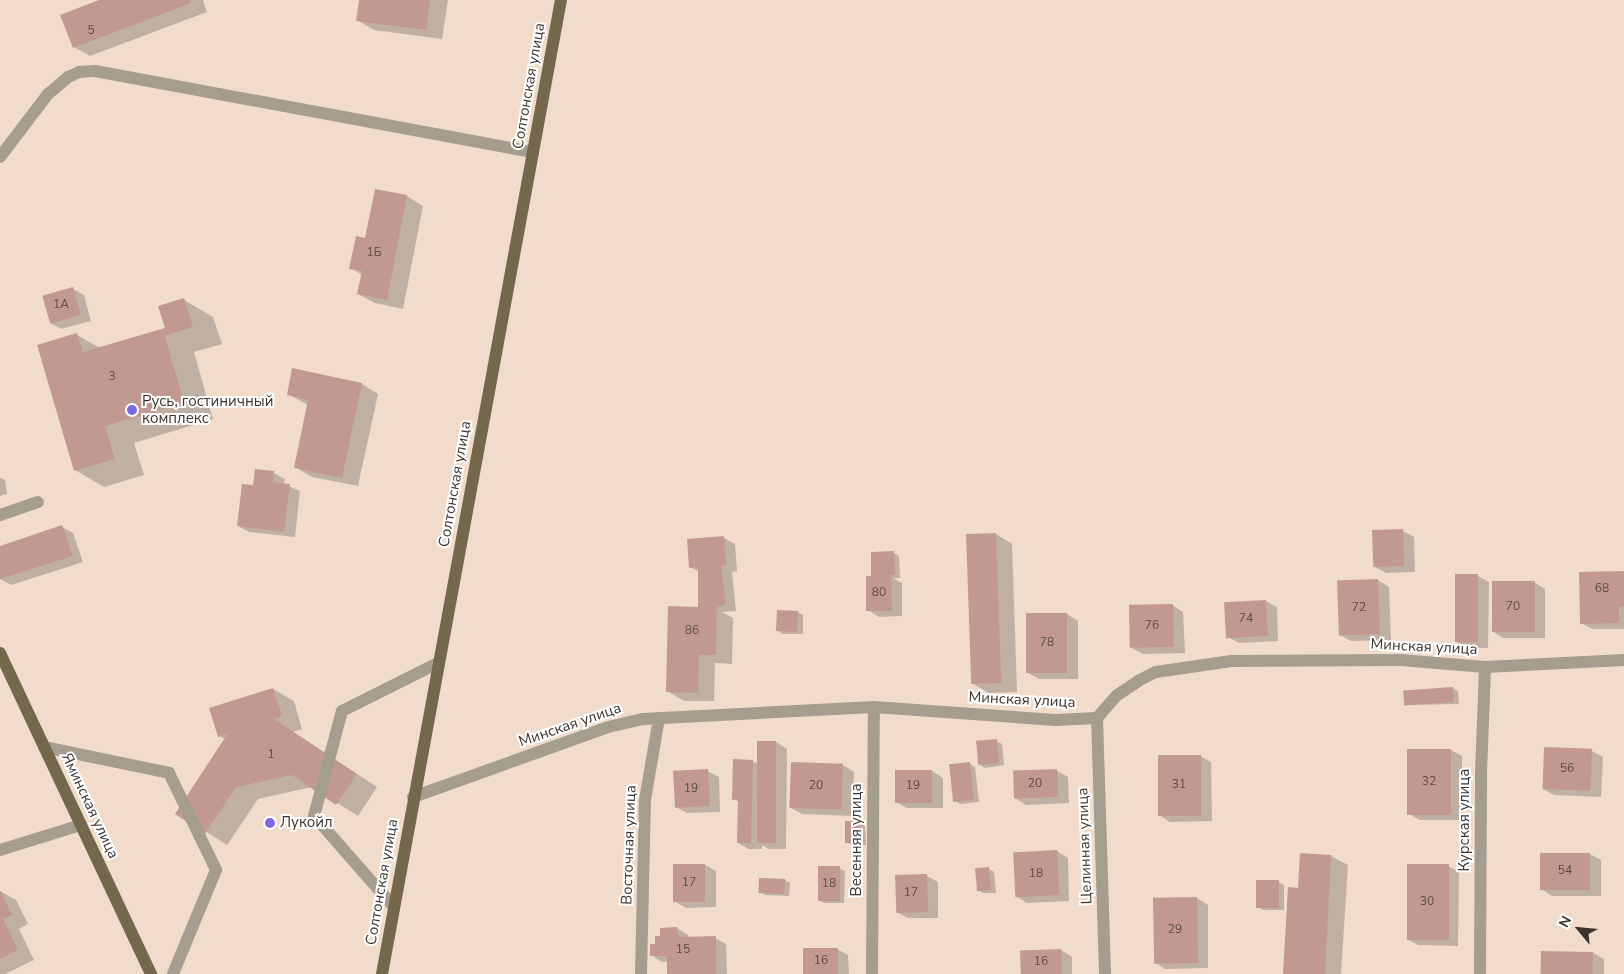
<!DOCTYPE html>
<meta charset="utf-8">
<style>
body{margin:0}
#map{position:relative;width:1624px;height:974px;overflow:hidden;background:#f1dccc;font-family:"Nunito Sans",sans-serif}
div>[style]{position:absolute}
[style*='--x']{left:calc(var(--x)*1px);top:calc(var(--y)*1px);width:calc(var(--w)*1px);rotate:calc(var(--a)*1deg)}
.shadow>*{inset:0;background:#0003}
.building>*{inset:0;background:#c29990;transform-origin:0 0}
.minor>*{height:12px;margin:-6px;padding:0 6px;transform-origin:6px;border-radius:6px;background:#a59e8f}
.major>*{height:12px;margin:-6px;padding:0 6px;transform-origin:6px;border-radius:6px;background:#73674c}
.dots>*{width:14px;height:14px;translate:-50% -50%;box-sizing:border-box;border:2px solid #fff;border-radius:50%}
span{translate:-50% -50%;white-space:nowrap;text-align:center;line-height:1.15;-webkit-text-stroke:4px #fff;paint-order:stroke}
.number-label{font-size:12px;color:#5d4c45}
.number-label span{-webkit-text-stroke-width:0}
.street-label{font-size:15px;color:#3b332c}
.poi-label{font-size:15px;color:#3b332c}
.left{translate:0 -50%;text-align:left}
.north{position:absolute;left:1554px;top:904px;width:50px;height:50px;-webkit-text-stroke:4px #fff;paint-order:stroke;rotate:298deg;font-size:14px;font-weight:700;line-height:20px;text-align:center;color:#3b332c}
.north::after{content:'';display:block;margin:auto;width:18px;height:22px;background:#3b332c;clip-path:polygon(50% 0,100% 100%,50% 72%,0 100%)}
</style>
<div id="map">
<div class="shadow">
<div style="clip-path:polygon(103px 0,203px 0,207px 12px,90px 56px,74px 47px)"></div>
<div style="clip-path:polygon(360px 0,448px 0,442px 39px,374px 30px,357px 20px)"></div>
<div style="clip-path:polygon(407px 196px,423px 206px,403px 309px,375px 303px,358px 294px,362px 275px,351px 268px,366px 239px)"></div>
<div style="clip-path:polygon(73px 289px,84px 295px,91px 321px,61px 329px,50px 323px)"></div>
<div style="clip-path:polygon(184px 300px,213px 317px,222px 344px,194px 352px,213px 419px,134px 443px,144px 475px,104px 487px,75px 470px,77px 335px,100px 348px,166px 328px)"></div>
<div style="clip-path:polygon(362px 384px,378px 394px,358px 486px,312px 477px,295px 467px,308px 405px,288px 394px)"></div>
<div style="clip-path:polygon(274px 473px,285px 479px,284px 484px,300px 491px,295px 537px,249px 532px,238px 526px,254px 486px)"></div>
<div style="clip-path:polygon(0 478px,5px 480px,7px 494px,0 496px)"></div>
<div style="clip-path:polygon(62px 527px,73px 533px,83px 562px,11px 585px,0 579px,0 547px)"></div>
<div style="clip-path:polygon(1403px 531px,1414px 537px,1415px 572px,1386px 573px,1375px 567px)"></div>
<div style="clip-path:polygon(996px 534px,1012px 544px,1017px 692px,989px 693px,973px 684px)"></div>
<div style="clip-path:polygon(724px 538px,735px 544px,737px 571px,732px 572px,736px 611px,722px 612px,733px 618px,732px 664px,715px 663px,714px 701px,684px 701px,667px 691px,699px 608px,700px 572px,690px 567px)"></div>
<div style="clip-path:polygon(894px 553px,899px 556px,900px 578px,893px 578px,902px 583px,902px 616px,879px 617px,868px 610px,873px 577px)"></div>
<div style="clip-path:polygon(1624px 572px,1624px 629px,1592px 629px,1581px 623px)"></div>
<div style="clip-path:polygon(1478px 576px,1489px 582px,1488px 648px,1466px 648px,1455px 641px)"></div>
<div style="clip-path:polygon(1378px 580px,1389px 587px,1391px 640px,1351px 641px,1340px 635px)"></div>
<div style="clip-path:polygon(1534px 582px,1545px 589px,1545px 638px,1503px 638px,1492px 631px)"></div>
<div style="clip-path:polygon(1266px 601px,1277px 607px,1278px 641px,1239px 643px,1228px 637px)"></div>
<div style="clip-path:polygon(1172px 605px,1183px 612px,1185px 653px,1143px 654px,1132px 648px)"></div>
<div style="clip-path:polygon(779px 612px,798px 612px,803px 615px,803px 634px,783px 634px,778px 631px)"></div>
<div style="clip-path:polygon(1028px 614px,1067px 614px,1078px 621px,1078px 679px,1039px 679px,1028px 673px)"></div>
<div style="clip-path:polygon(1453px 688px,1458px 691px,1459px 704px,1410px 705px,1404px 702px)"></div>
<div style="clip-path:polygon(273px 689px,294px 701px,302px 729px,293px 732px,377px 787px,358px 816px,312px 787px,258px 799px,227px 845px,177px 813px,226px 740px,219px 736px)"></div>
<div style="clip-path:polygon(996px 741px,1002px 744px,1004px 765px,985px 768px,980px 765px)"></div>
<div style="clip-path:polygon(758px 742px,776px 742px,787px 749px,786px 849px,769px 849px,762px 845px,762px 849px,749px 849px,738px 843px,739px 802px,734px 799px,752px 761px,758px 764px)"></div>
<div style="clip-path:polygon(1451px 750px,1462px 756px,1462px 820px,1420px 820px,1409px 814px)"></div>
<div style="clip-path:polygon(1592px 751px,1603px 757px,1601px 797px,1554px 795px,1543px 789px)"></div>
<div style="clip-path:polygon(1200px 756px,1211px 762px,1212px 821px,1170px 822px,1159px 815px)"></div>
<div style="clip-path:polygon(970px 764px,975px 767px,979px 802px,960px 804px,955px 801px)"></div>
<div style="clip-path:polygon(843px 765px,854px 772px,852px 816px,802px 814px,791px 808px)"></div>
<div style="clip-path:polygon(707px 771px,719px 777px,720px 812px,687px 813px,676px 807px)"></div>
<div style="clip-path:polygon(896px 771px,932px 771px,943px 778px,943px 808px,907px 808px,896px 802px)"></div>
<div style="clip-path:polygon(1057px 771px,1068px 777px,1069px 803px,1026px 805px,1015px 798px)"></div>
<div style="clip-path:polygon(860px 822px,865px 825px,866px 845px,852px 845px,847px 842px)"></div>
<div style="clip-path:polygon(1057px 851px,1068px 858px,1069px 901px,1027px 903px,1016px 896px)"></div>
<div style="clip-path:polygon(1301px 854px,1331px 856px,1348px 865px,1341px 974px,1285px 974px,1299px 889px)"></div>
<div style="clip-path:polygon(1541px 854px,1590px 854px,1601px 860px,1601px 896px,1552px 896px,1541px 889px)"></div>
<div style="clip-path:polygon(705px 865px,716px 871px,716px 907px,686px 908px,674px 901px)"></div>
<div style="clip-path:polygon(1448px 866px,1459px 872px,1458px 946px,1418px 945px,1407px 939px)"></div>
<div style="clip-path:polygon(839px 868px,845px 871px,844px 903px,824px 903px,819px 900px)"></div>
<div style="clip-path:polygon(989px 869px,994px 872px,996px 893px,983px 893px,978px 890px,976px 870px)"></div>
<div style="clip-path:polygon(927px 876px,938px 882px,938px 918px,908px 918px,896px 912px)"></div>
<div style="clip-path:polygon(785px 880px,790px 883px,789px 896px,765px 895px,760px 892px)"></div>
<div style="clip-path:polygon(1279px 882px,1284px 885px,1284px 910px,1263px 910px,1258px 907px)"></div>
<div style="clip-path:polygon(0 891px,16px 900px,28px 924px,19px 929px,34px 960px,5px 974px,0 974px)"></div>
<div style="clip-path:polygon(1197px 898px,1208px 905px,1208px 968px,1165px 969px,1154px 962px)"></div>
<div style="clip-path:polygon(677px 928px,688px 935px,688px 938px,715px 938px,726px 944px,727px 974px,668px 974px,668px 961px,662px 962px,651px 955px,661px 937px)"></div>
<div style="clip-path:polygon(837px 949px,848px 955px,849px 974px,805px 974px)"></div>
<div style="clip-path:polygon(1061px 950px,1072px 957px,1072px 974px,1022px 974px)"></div>
<div style="clip-path:polygon(1593px 953px,1604px 959px,1604px 974px,1542px 974px)"></div>
</div>
<div class="building">
<div style="clip-path:polygon(99px 0,190px 0,191px 3px,73px 48px,60px 15px)"></div>
<div style="clip-path:polygon(359px 0,430px 0,426px 30px,356px 21px)"></div>
<div style="clip-path:polygon(375px 189px,407px 195px,387px 300px,357px 294px,362px 271px,349px 269px,356px 236px,365px 238px)"></div>
<div style="left:73px;top:287px;width:29px;height:32px;rotate:74deg"></div>
<div style="clip-path:polygon(184px 298px,193px 327px,165px 336px,184px 403px,105px 426px,115px 459px,74px 471px,37px 345px,77px 333px,83px 352px,165px 328px,158px 306px)"></div>
<div style="clip-path:polygon(292px 368px,362px 383px,342px 478px,294px 468px,308px 400px,287px 395px)"></div>
<div style="clip-path:polygon(255px 469px,274px 471px,273px 482px,290px 484px,284px 532px,237px 526px,242px 484px,253px 485px)"></div>
<div style="clip-path:polygon(62px 525px,73px 556px,0 579px,0 546px)"></div>
<div style="left:1403px;top:529px;width:37px;height:31px;rotate:88deg"></div>
<div style="left:996px;top:533px;width:150px;height:30px;rotate:88deg"></div>
<div style="clip-path:polygon(724px 536px,726px 565px,721px 566px,726px 605px,717px 607px,716px 655px,699px 655px,698px 693px,666px 692px,668px 606px,698px 607px,698px 567px,689px 568px,687px 539px)"></div>
<div style="clip-path:polygon(894px 551px,895px 575px,891px 575px,892px 611px,866px 611px,866px 576px,871px 576px,871px 552px)"></div>
<div style="clip-path:polygon(1624px 571px,1624px 607px,1619px 607px,1619px 623px,1580px 624px,1579px 572px)"></div>
<div style="left:1455px;top:574px;width:23px;height:68px"></div>
<div style="left:1378px;top:579px;width:55px;height:41px;rotate:88deg"></div>
<div style="left:1492px;top:581px;width:43px;height:51px"></div>
<div style="left:1266px;top:600px;width:36px;height:42px;rotate:87deg"></div>
<div style="left:1173px;top:604px;width:43px;height:44px;rotate:89deg"></div>
<div style="left:777px;top:610px;width:21px;height:21px;rotate:3deg"></div>
<div style="left:1026px;top:613px;width:41px;height:60px"></div>
<div style="left:1453px;top:687px;width:15px;height:50px;rotate:86deg"></div>
<div style="clip-path:polygon(273px 688px,282px 716px,274px 719px,357px 774px,336px 805px,292px 775px,236px 787px,205px 834px,175px 814px,228px 733px,218px 737px,209px 708px)"></div>
<div style="left:997px;top:739px;width:24px;height:21px;rotate:85deg"></div>
<div style="left:757px;top:741px;width:19px;height:102px"></div>
<div style="left:1544px;top:747px;width:48px;height:42px;rotate:2deg"></div>
<div style="left:1407px;top:749px;width:44px;height:66px"></div>
<div style="left:1158px;top:755px;width:43px;height:61px"></div>
<div style="clip-path:polygon(733px 759px,753px 760px,751px 843px,737px 843px,738px 799px,732px 800px)"></div>
<div style="left:791px;top:762px;width:52px;height:46px;rotate:2deg"></div>
<div style="left:970px;top:762px;width:38px;height:21px;rotate:84deg"></div>
<div style="left:708px;top:769px;width:37px;height:35px;rotate:87deg"></div>
<div style="left:1057px;top:769px;width:28px;height:44px;rotate:88deg"></div>
<div style="left:895px;top:770px;width:37px;height:33px"></div>
<div style="left:845px;top:821px;width:15px;height:22px"></div>
<div style="left:1057px;top:850px;width:45px;height:44px;rotate:87deg"></div>
<div style="clip-path:polygon(1300px 853px,1331px 855px,1325px 974px,1283px 974px,1288px 887px,1298px 888px)"></div>
<div style="left:1540px;top:853px;width:50px;height:37px"></div>
<div style="left:673px;top:864px;width:32px;height:38px"></div>
<div style="left:1407px;top:864px;width:42px;height:76px"></div>
<div style="left:818px;top:866px;width:22px;height:35px"></div>
<div style="left:989px;top:867px;width:23px;height:14px;rotate:85deg"></div>
<div style="left:927px;top:874px;width:38px;height:32px;rotate:88deg"></div>
<div style="left:759px;top:878px;width:26px;height:15px;rotate:2deg"></div>
<div style="left:1256px;top:880px;width:23px;height:28px"></div>
<div style="clip-path:polygon(0 890px,12px 915px,3px 919px,18px 950px,0 959px)"></div>
<div style="left:1197px;top:897px;width:66px;height:44px;rotate:89deg"></div>
<div style="clip-path:polygon(677px 927px,678px 937px,716px 936px,716px 974px,667px 974px,667px 956px,650px 956px,650px 944px,655px 944px,655px 936px,660px 936px,660px 928px)"></div>
<div style="left:838px;top:948px;width:26px;height:35px;rotate:90deg"></div>
<div style="left:1061px;top:949px;width:25px;height:41px;rotate:88deg"></div>
<div style="left:1541px;top:951px;width:52px;height:23px;rotate:1deg"></div>
</div>
<div class="minor">
<div style="--x:0;--y:157;--w:79;--a:-52.7"></div>
<div style="--x:48;--y:94;--w:26;--a:-40"></div>
<div style="--x:68;--y:77;--w:12;--a:-24"></div>
<div style="--x:79;--y:72;--w:16;--a:-4"></div>
<div style="--x:95;--y:71;--w:445;--a:10.5"></div>
<div style="--x:0;--y:515;--w:40;--a:-18.9"></div>
<div style="--x:1097;--y:718;--w:256;--a:88.2"></div>
<div style="--x:44;--y:747;--w:128;--a:11.7"></div>
<div style="--x:169;--y:773;--w:108;--a:64.1"></div>
<div style="--x:216;--y:870;--w:113;--a:112.5"></div>
<div style="--x:413;--y:797;--w:207;--a:-19.7"></div>
<div style="--x:608;--y:727;--w:36;--a:-13"></div>
<div style="--x:643;--y:719;--w:231;--a:-3"></div>
<div style="--x:874;--y:707;--w:182;--a:4.1"></div>
<div style="--x:1056;--y:720;--w:41;--a:-2.8"></div>
<div style="--x:1097;--y:718;--w:29;--a:-49"></div>
<div style="--x:1116;--y:696;--w:27;--a:-34"></div>
<div style="--x:1138;--y:681;--w:20;--a:-27"></div>
<div style="--x:1156;--y:672;--w:76;--a:-8.3"></div>
<div style="--x:1231;--y:661;--w:170;--a:-0.3"></div>
<div style="--x:1401;--y:660;--w:84;--a:4.8"></div>
<div style="--x:1485;--y:667;--w:139;--a:-2.9"></div>
<div style="--x:0;--y:850;--w:85;--a:-17.2"></div>
<div style="--x:394;--y:907;--w:121;--a:-131.3"></div>
<div style="--x:314;--y:816;--w:109;--a:-75.1"></div>
<div style="--x:342;--y:711;--w:107;--a:-26.6"></div>
<div style="--x:641;--y:974;--w:174;--a:-88.7"></div>
<div style="--x:645;--y:800;--w:83;--a:-80.3"></div>
<div style="--x:872;--y:974;--w:267;--a:-89.6"></div>
<div style="--x:1480;--y:974;--w:201;--a:-89.7"></div>
<div style="--x:1481;--y:773;--w:106;--a:-87.8"></div>
</div>
<div class="major">
<div style="--x:0;--y:653;--w:355;--a:64.8"></div>
<div style="--x:382;--y:974;--w:990;--a:-79.59"></div>
</div>
<div class="dots">
<div style="left:132px;top:410px;background:#7b68e3"></div>
<div style="left:270px;top:823px;background:#7b68e3"></div>
</div>
<div class="number-label">
<span style="left:91px;top:31px">5</span>
<span style="left:374px;top:253px">1Б</span>
<span style="left:61px;top:305px">1А</span>
<span style="left:112px;top:377px">3</span>
<span style="left:1602px;top:589px">68</span>
<span style="left:879px;top:593px">80</span>
<span style="left:1513px;top:607px">70</span>
<span style="left:1359px;top:608px">72</span>
<span style="left:1246px;top:619px">74</span>
<span style="left:1152px;top:626px">76</span>
<span style="left:692px;top:631px">86</span>
<span style="left:1047px;top:643px">78</span>
<span style="left:271px;top:755px">1</span>
<span style="left:1567px;top:769px">56</span>
<span style="left:1429px;top:782px">32</span>
<span style="left:1035px;top:784px">20</span>
<span style="left:1179px;top:785px">31</span>
<span style="left:816px;top:786px">20</span>
<span style="left:913px;top:786px">19</span>
<span style="left:691px;top:789px">19</span>
<span style="left:1565px;top:871px">54</span>
<span style="left:1036px;top:874px">18</span>
<span style="left:689px;top:883px">17</span>
<span style="left:829px;top:884px">18</span>
<span style="left:911px;top:893px">17</span>
<span style="left:1427px;top:902px">30</span>
<span style="left:1175px;top:930px">29</span>
<span style="left:683px;top:950px">15</span>
<span style="left:821px;top:961px">16</span>
<span style="left:1041px;top:962px">16</span>
</div>
<div class="street-label">
<span style="left:529px;top:86px;rotate:-80deg">Солтонская улица</span>
<span style="left:455px;top:484px;rotate:-80deg">Солтонская улица</span>
<span style="left:1424px;top:647px;rotate:3deg">Минская улица</span>
<span style="left:1022px;top:700px;rotate:3deg">Минская улица</span>
<span style="left:570px;top:725px;rotate:-19deg">Минская улица</span>
<span style="left:90px;top:806px;rotate:65deg">Яминская улица</span>
<span style="left:1465px;top:820px;rotate:-90deg">Курская улица</span>
<span style="left:857px;top:840px;rotate:-90deg">Весенняя улица</span>
<span style="left:629px;top:845px;rotate:-88deg">Восточная улица</span>
<span style="left:1085px;top:846px;rotate:-92deg">Целинная улица</span>
<span style="left:382px;top:882px;rotate:-80deg">Солтонская улица</span>
</div>
<div class="poi-label">
<span class="left" style="left:142px;top:410px">Русь, гостиничный<br>комплекс</span>
<span class="left" style="left:280px;top:823px">Лукойл</span>
</div>
<div class="north">N</div>
</div>
